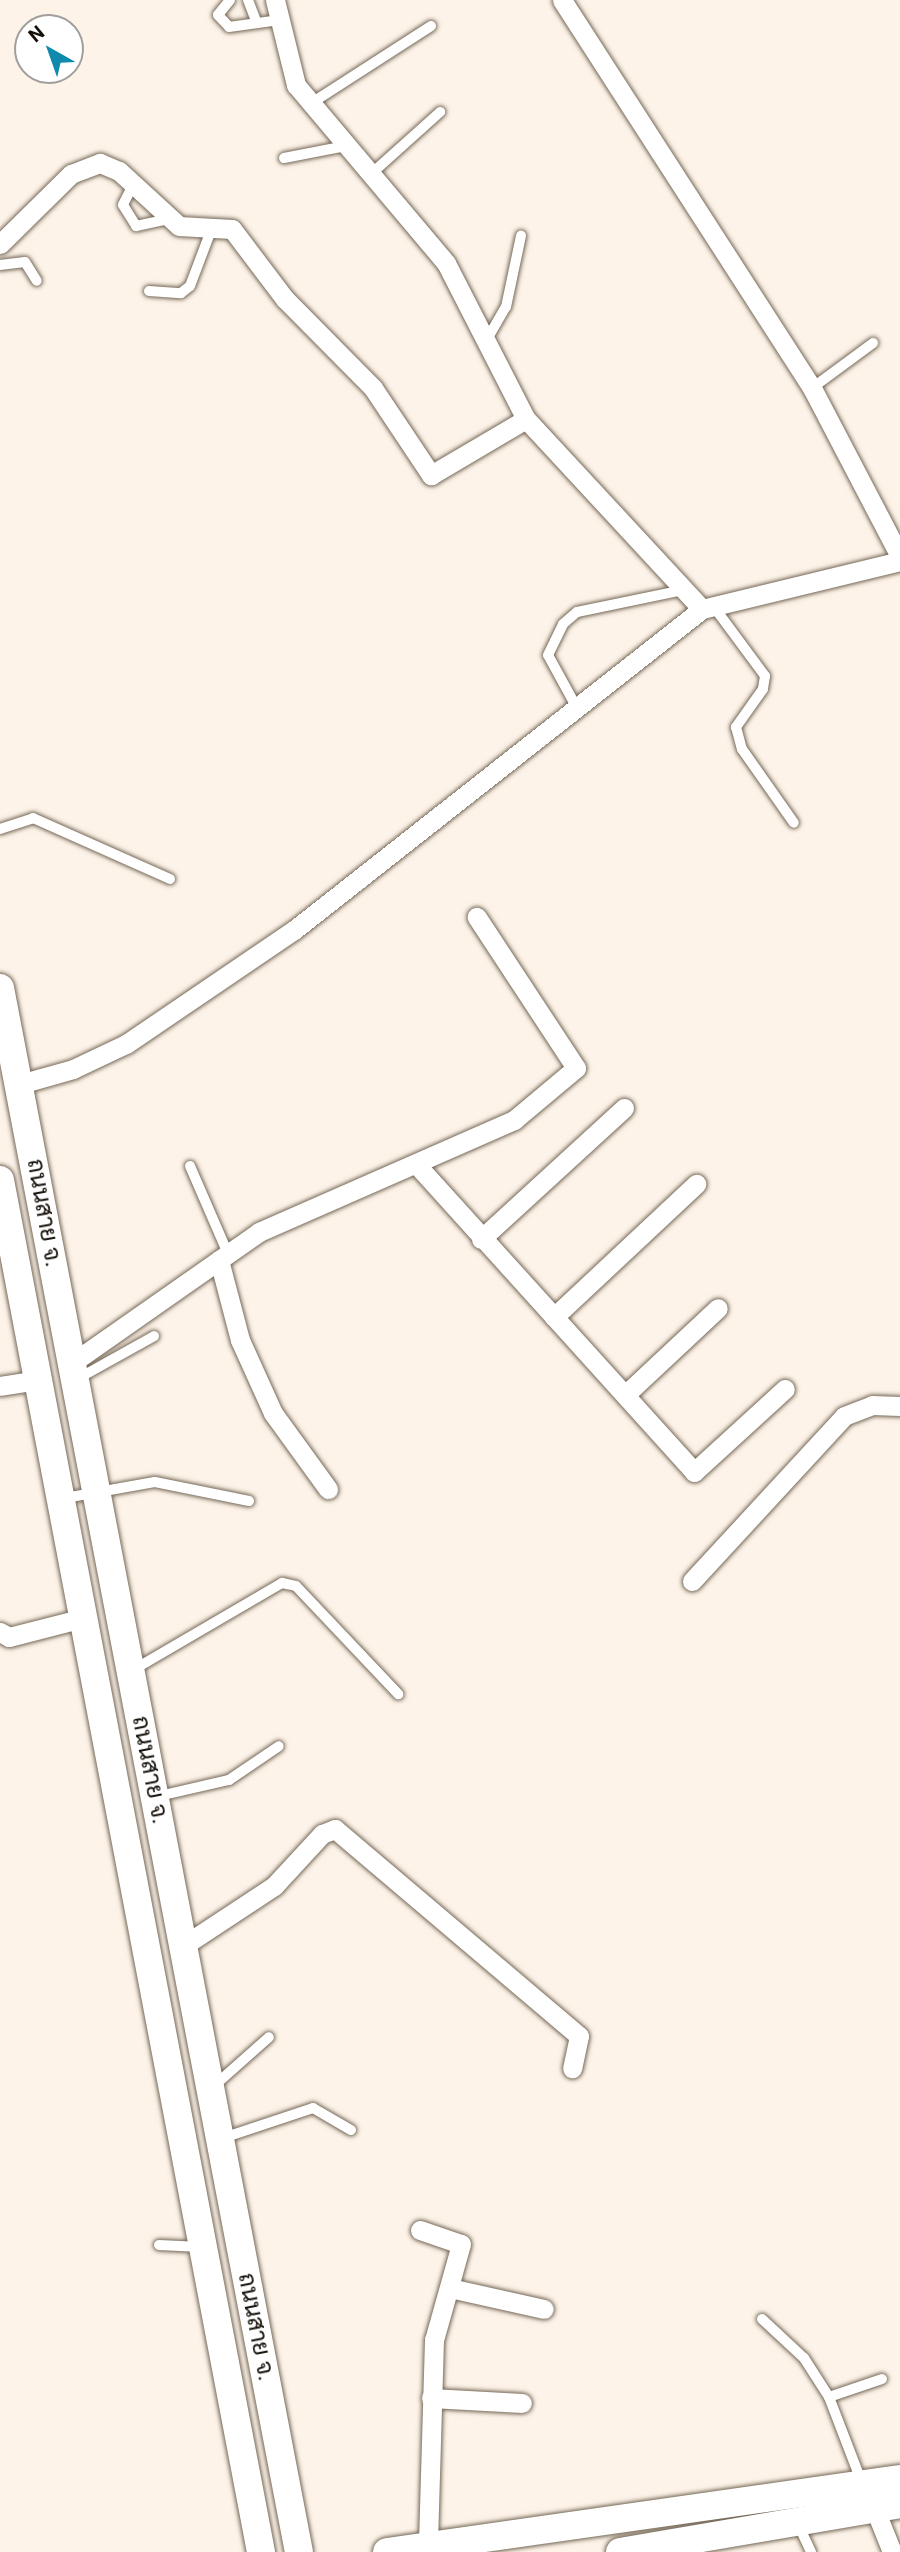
<!DOCTYPE html>
<meta charset="utf-8">
<style>
body{margin:0}
#map{position:relative;width:900px;height:2552px;overflow:hidden;background:#fdf3e8;font-family:Roboto,Sarabun,sans-serif}
div>[style]{position:absolute}
[style*='--x']{left:calc(var(--x)*1px);top:calc(var(--y)*1px);width:calc(var(--w)*1px);rotate:calc(var(--a)*1deg)}
.roads{filter:drop-shadow(0 0 2px #756857) drop-shadow(0 0 2px #756857)}
.service>*{height:10px;margin:-5px;padding:0 5px;transform-origin:5px;border-radius:5px;background:#fff}
.minor>*{height:19px;margin:-9.5px;padding:0 9.5px;transform-origin:9.5px;border-radius:9.5px;background:#fff}
.secondary>*{height:28px;margin:-14px;padding:0 14px;transform-origin:14px;border-radius:14px;background:#fff}
span{translate:-50% -50%;white-space:nowrap;text-align:center;line-height:1.15;-webkit-text-stroke:5px #fff;paint-order:stroke}
.street-label{font-size:24px;color:#15100a}
.north{position:absolute;left:14px;top:14px;width:70px;height:70px;box-sizing:border-box;background:#fff;border:2px solid #a19f9d;border-radius:50%;rotate:320deg;font-size:19px;font-weight:700;line-height:28px;text-align:center;color:#15100a}
.north::after{content:'';display:block;margin:auto;width:24px;height:32px;background:#0f89ac;clip-path:polygon(50% 0,100% 100%,50% 72%,0 100%)}
</style>
<div id="map">
<div class="roads">
<div class="service">
<div style="--x:230;--y:0;--w:19;--a:129"></div>
<div style="--x:218;--y:15;--w:16;--a:47"></div>
<div style="--x:229;--y:27;--w:51;--a:-7.8"></div>
<div style="--x:248;--y:0;--w:22;--a:69"></div>
<div style="--x:310;--y:104;--w:144;--a:-32.8"></div>
<div style="--x:284;--y:158;--w:63;--a:-11"></div>
<div style="--x:371;--y:174;--w:93;--a:-41.9"></div>
<div style="--x:133;--y:185;--w:22;--a:117"></div>
<div style="--x:123;--y:205;--w:25;--a:58"></div>
<div style="--x:136;--y:226;--w:33;--a:-12"></div>
<div style="--x:0;--y:265;--w:25;--a:-7"></div>
<div style="--x:25;--y:262;--w:22;--a:58"></div>
<div style="--x:149;--y:291;--w:32;--a:4"></div>
<div style="--x:181;--y:293;--w:11;--a:-38"></div>
<div style="--x:190;--y:286;--w:65;--a:-69.3"></div>
<div style="--x:486;--y:341;--w:39;--a:-60"></div>
<div style="--x:506;--y:307;--w:73;--a:-78.1"></div>
<div style="--x:812;--y:388;--w:76;--a:-36.4"></div>
<div style="--x:714;--y:607;--w:86;--a:53.5"></div>
<div style="--x:765;--y:676;--w:13;--a:99"></div>
<div style="--x:763;--y:689;--w:47;--a:125.4"></div>
<div style="--x:736;--y:727;--w:23;--a:75"></div>
<div style="--x:742;--y:749;--w:90;--a:54.9"></div>
<div style="--x:577;--y:708;--w:60;--a:-118.7"></div>
<div style="--x:548;--y:655;--w:34;--a:-64"></div>
<div style="--x:563;--y:624;--w:18;--a:-41"></div>
<div style="--x:577;--y:612;--w:108;--a:-11.7"></div>
<div style="--x:0;--y:829;--w:35;--a:-18"></div>
<div style="--x:33;--y:818;--w:150;--a:24"></div>
<div style="--x:190;--y:1166;--w:96;--a:66.6"></div>
<div style="--x:79;--y:1378;--w:86;--a:-29.2"></div>
<div style="--x:65;--y:1498;--w:91;--a:-10.1"></div>
<div style="--x:155;--y:1482;--w:96;--a:11.4"></div>
<div style="--x:133;--y:1670;--w:173;--a:-30.3"></div>
<div style="--x:282;--y:1583;--w:14;--a:12"></div>
<div style="--x:296;--y:1586;--w:149;--a:46.6"></div>
<div style="--x:159;--y:1796;--w:72;--a:-12.9"></div>
<div style="--x:229;--y:1780;--w:60;--a:-34.2"></div>
<div style="--x:215;--y:2085;--w:72;--a:-41.6"></div>
<div style="--x:223;--y:2138;--w:95;--a:-18.4"></div>
<div style="--x:313;--y:2108;--w:44;--a:30.1"></div>
<div style="--x:159;--y:2245;--w:42;--a:2.7"></div>
<div style="--x:762;--y:2319;--w:57;--a:42.9"></div>
<div style="--x:804;--y:2358;--w:46;--a:57.3"></div>
<div style="--x:829;--y:2397;--w:92;--a:69"></div>
<div style="--x:829;--y:2397;--w:56;--a:-18.8"></div>
<div style="--x:798;--y:2524;--w:31;--a:65"></div>
</div>
<div class="minor">
<div style="--x:275;--y:0;--w:88;--a:76.1"></div>
<div style="--x:296;--y:85;--w:233;--a:49.9"></div>
<div style="--x:446;--y:263;--w:175;--a:62.9"></div>
<div style="--x:526;--y:419;--w:259;--a:47.2"></div>
<div style="--x:562;--y:0;--w:462;--a:57.2"></div>
<div style="--x:812;--y:388;--w:190;--a:62.4"></div>
<div style="--x:0;--y:244;--w:100;--a:-44.6"></div>
<div style="--x:71;--y:174;--w:31;--a:-21"></div>
<div style="--x:100;--y:163;--w:21;--a:23"></div>
<div style="--x:119;--y:171;--w:81;--a:42.5"></div>
<div style="--x:179;--y:226;--w:53;--a:3.2"></div>
<div style="--x:232;--y:229;--w:88;--a:52.9"></div>
<div style="--x:285;--y:299;--w:125;--a:45.3"></div>
<div style="--x:373;--y:388;--w:105;--a:56.3"></div>
<div style="--x:431;--y:475;--w:110;--a:-30.5"></div>
<div style="--x:20;--y:1084;--w:55;--a:-15.8"></div>
<div style="--x:73;--y:1069;--w:59;--a:-25.3"></div>
<div style="--x:126;--y:1044;--w:203;--a:-34.2"></div>
<div style="--x:294;--y:930;--w:519;--a:-38.19"></div>
<div style="--x:702;--y:609;--w:204;--a:-13.6"></div>
<div style="--x:416;--y:1164;--w:415;--a:47.9"></div>
<div style="--x:694;--y:1472;--w:123;--a:-42.4"></div>
<div style="--x:481;--y:1239;--w:194;--a:-42.5"></div>
<div style="--x:219;--y:1260;--w:83;--a:75.3"></div>
<div style="--x:240;--y:1340;--w:80;--a:65.7"></div>
<div style="--x:273;--y:1413;--w:94;--a:54.1"></div>
<div style="--x:554;--y:1317;--w:195;--a:-43.1"></div>
<div style="--x:72;--y:1363;--w:228;--a:-35"></div>
<div style="--x:259;--y:1232;--w:279;--a:-23.7"></div>
<div style="--x:514;--y:1120;--w:81;--a:-40"></div>
<div style="--x:576;--y:1068;--w:181;--a:-123.3"></div>
<div style="--x:0;--y:1386;--w:38;--a:-9"></div>
<div style="--x:625;--y:1395;--w:127;--a:-43.1"></div>
<div style="--x:692;--y:1581;--w:224;--a:-47.3"></div>
<div style="--x:844;--y:1416;--w:30;--a:-21"></div>
<div style="--x:872;--y:1405;--w:28;--a:2"></div>
<div style="--x:0;--y:1632;--w:10;--a:29"></div>
<div style="--x:9;--y:1637;--w:76;--a:-14.4"></div>
<div style="--x:183;--y:1946;--w:109;--a:-33.4"></div>
<div style="--x:274;--y:1886;--w:71;--a:-47.3"></div>
<div style="--x:322;--y:1834;--w:14;--a:-21"></div>
<div style="--x:335;--y:1829;--w:320;--a:40.3"></div>
<div style="--x:579;--y:2036;--w:33;--a:102"></div>
<div style="--x:420;--y:2230;--w:43;--a:18.9"></div>
<div style="--x:461;--y:2244;--w:100;--a:105.7"></div>
<div style="--x:434;--y:2340;--w:206;--a:91.7"></div>
<div style="--x:450;--y:2288;--w:96;--a:12.6"></div>
<div style="--x:431;--y:2398;--w:91;--a:3.1"></div>
<div style="--x:874;--y:2507;--w:48;--a:68.2"></div>
</div>
<div class="secondary">
<div style="--x:0;--y:988;--w:1592;--a:79.18"></div>
<div style="--x:0;--y:1180;--w:1397;--a:79.23"></div>
<div style="--x:387;--y:2552;--w:518;--a:-8.1"></div>
<div style="--x:620;--y:2552;--w:284;--a:-9.7"></div>
</div>
</div>
<div class="street-label">
<span style="left:44px;top:1213px;rotate:80deg">ถนนสาย จ.</span>
<span style="left:150px;top:1770px;rotate:79deg">ถนนสาย จ.</span>
<span style="left:256px;top:2327px;rotate:79deg">ถนนสาย จ.</span>
</div>
<div class="north">N</div>
</div>
